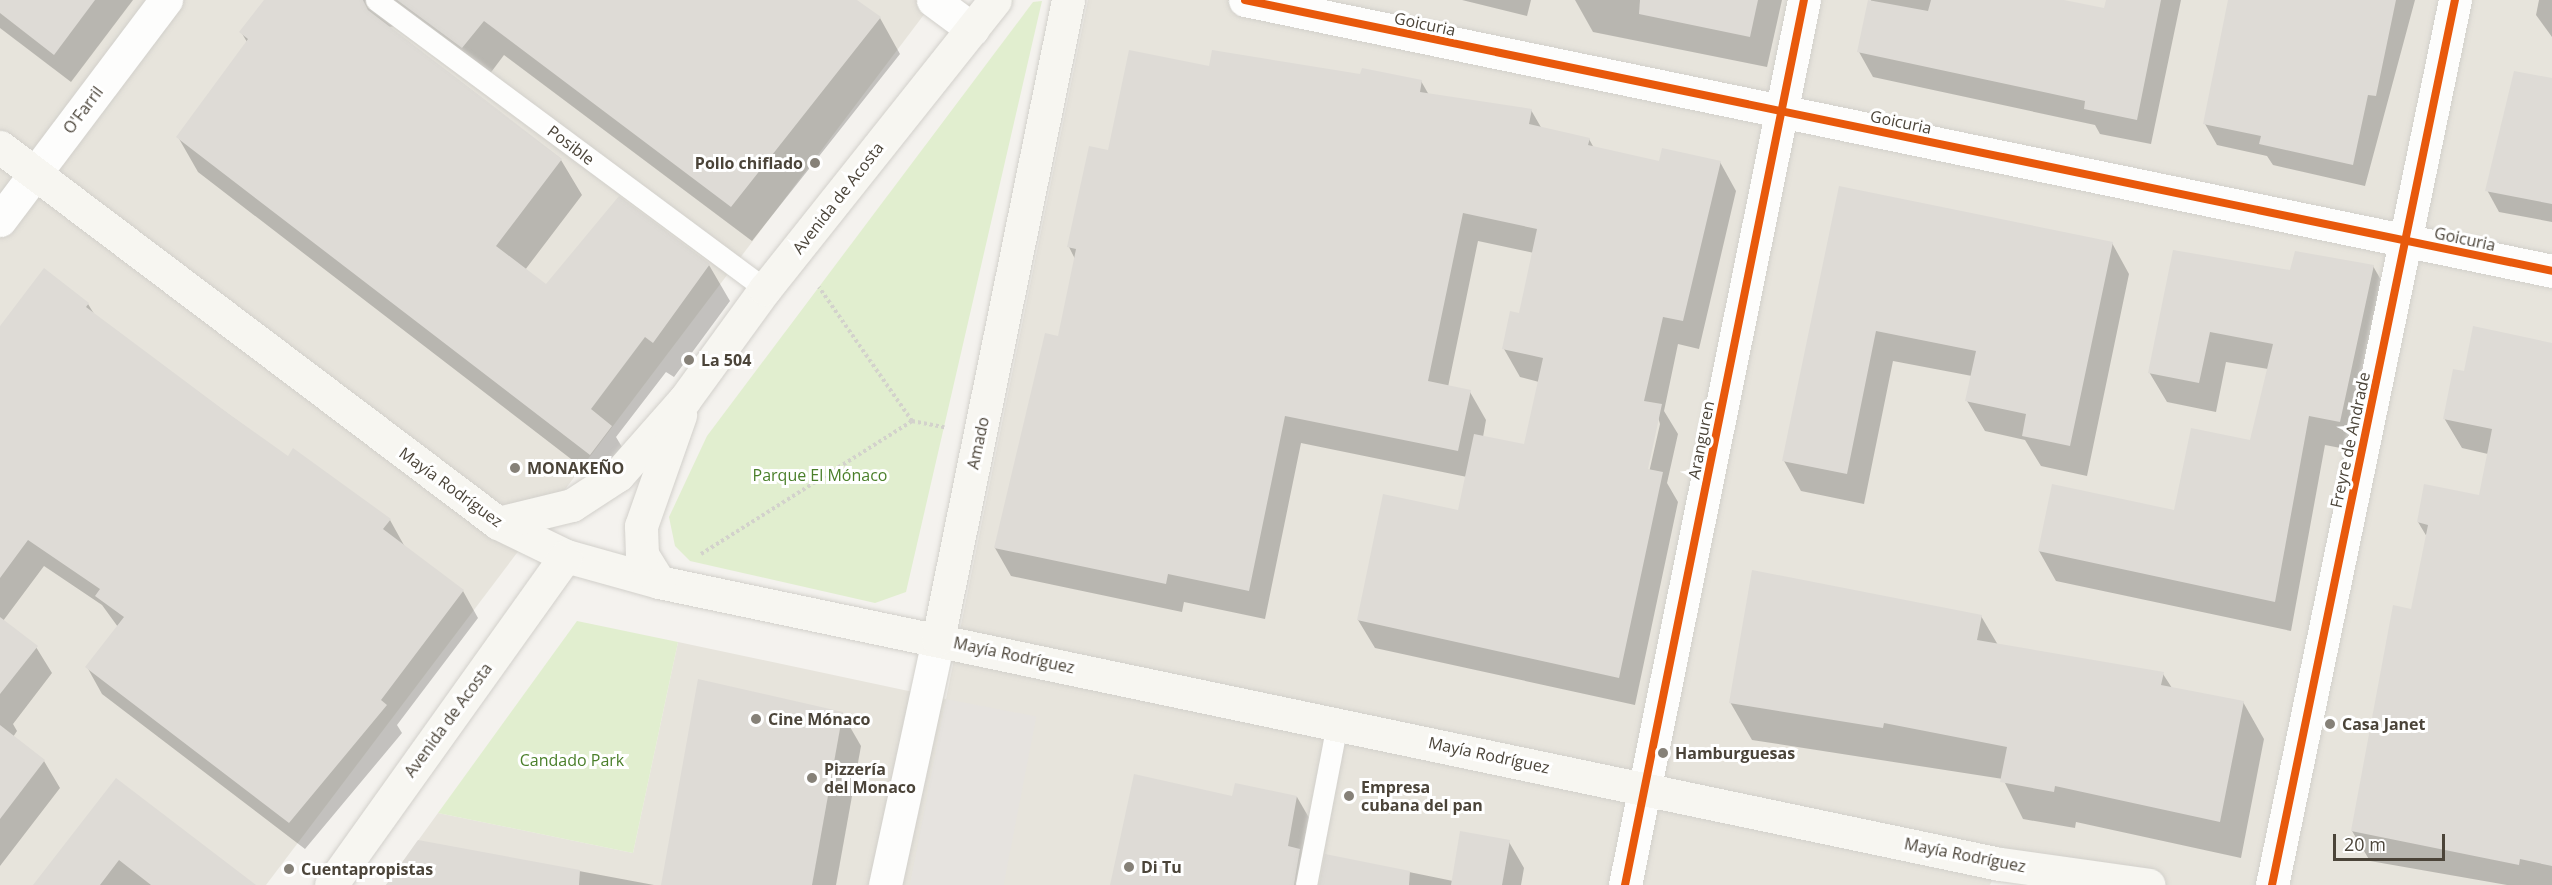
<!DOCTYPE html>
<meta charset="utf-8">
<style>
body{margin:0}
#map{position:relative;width:2552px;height:885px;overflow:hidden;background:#f4f2ee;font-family:"Open Sans",sans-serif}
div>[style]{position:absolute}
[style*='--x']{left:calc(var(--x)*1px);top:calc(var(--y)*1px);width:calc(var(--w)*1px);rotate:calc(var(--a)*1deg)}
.residential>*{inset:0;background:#e7e4dc}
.green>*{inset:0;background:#e1eecf}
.parking>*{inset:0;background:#e6e3df;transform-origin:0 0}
.shadow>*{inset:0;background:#0003}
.building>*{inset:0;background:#dedbd6}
.path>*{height:4px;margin-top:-2px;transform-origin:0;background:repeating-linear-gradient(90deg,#d3d2cc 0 3px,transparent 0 6px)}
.roads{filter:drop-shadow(0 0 2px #d2d0cb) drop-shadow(0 0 2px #d2d0cb)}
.lane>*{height:21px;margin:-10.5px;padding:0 10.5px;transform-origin:10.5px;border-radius:10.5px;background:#fdfdfc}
.street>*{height:33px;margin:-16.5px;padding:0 16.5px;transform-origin:16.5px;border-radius:16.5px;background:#fdfdfc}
.secondary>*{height:33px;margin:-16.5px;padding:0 16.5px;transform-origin:16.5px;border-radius:16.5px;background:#f7f6f1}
.cycleway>*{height:8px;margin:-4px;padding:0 4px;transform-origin:4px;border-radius:4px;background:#e8590c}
.dots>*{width:16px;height:16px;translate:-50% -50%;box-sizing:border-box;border:3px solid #fff;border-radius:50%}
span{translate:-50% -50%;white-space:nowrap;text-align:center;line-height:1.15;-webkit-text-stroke:6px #fff;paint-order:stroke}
.street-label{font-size:16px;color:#4b4439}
.poi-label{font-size:16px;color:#4b4439;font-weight:700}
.right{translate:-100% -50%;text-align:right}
.left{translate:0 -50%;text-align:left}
.park-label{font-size:16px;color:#4a7f2a}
.scale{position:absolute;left:2333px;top:834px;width:112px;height:27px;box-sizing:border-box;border:3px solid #4b4439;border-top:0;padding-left:8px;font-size:18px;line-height:21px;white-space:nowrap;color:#4b4439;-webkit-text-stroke:4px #fff;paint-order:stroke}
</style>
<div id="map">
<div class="residential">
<div style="clip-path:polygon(0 0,935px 0,266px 885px,0 885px)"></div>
<div style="clip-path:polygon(1088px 0,2552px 0,2552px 885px,2027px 885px,2000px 864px,1990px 885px,386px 885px,438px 813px,633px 853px,678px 642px,946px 699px)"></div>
</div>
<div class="green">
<div style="clip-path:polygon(1042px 1px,906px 592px,875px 603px,690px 561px,675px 546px,669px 517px,707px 436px,1033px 2px)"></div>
<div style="clip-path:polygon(577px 621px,678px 642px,633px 853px,438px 813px)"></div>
</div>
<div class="parking">
<div style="left:946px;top:699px;width:92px;height:189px;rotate:11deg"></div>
</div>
<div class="shadow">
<div style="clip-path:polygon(0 0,133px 0,71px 82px,0 28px)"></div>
<div style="clip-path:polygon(265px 0,855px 0,880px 18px,900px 54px,752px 241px,504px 55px,483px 83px,405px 25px,388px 27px,561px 160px,582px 195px,525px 270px,546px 286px,619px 198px,709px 265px,730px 301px,674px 377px,666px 372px,616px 437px,631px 462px,610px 489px,198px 172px,178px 137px,247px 42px,241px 32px)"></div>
<div style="clip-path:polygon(1462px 0,1531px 0,1527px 16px)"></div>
<div style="clip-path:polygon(1575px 0,1782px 0,1767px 67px,1593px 32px)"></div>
<div style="clip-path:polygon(1871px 0,2056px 0,2105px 10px,2108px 0,2181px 0,2151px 144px,2100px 134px,2095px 125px,1873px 77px,1859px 52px)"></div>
<div style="clip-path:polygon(2244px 0,2415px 0,2365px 186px,2273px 165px,2267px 156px,2217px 145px,2205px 124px)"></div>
<div style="clip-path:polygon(2539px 0,2552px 0,2552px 37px,2536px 15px)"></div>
<div style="clip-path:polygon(evenodd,1210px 68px,1421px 81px,1429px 95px,1531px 110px,1542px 129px,1589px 139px,1594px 148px,1660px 162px,1720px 162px,1736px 191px,1699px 349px,1678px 344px,1664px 411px,1678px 434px,1667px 483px,1678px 502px,1635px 705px,1375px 648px,1358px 620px,1459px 512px,1467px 477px,1301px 443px,1265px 619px,1184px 602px,1182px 612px,1011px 576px,995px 548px,1059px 338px,1075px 259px,1069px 247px,1109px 152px,1210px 68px,1478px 241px,1534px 253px,1521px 315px,1504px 349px,1520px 377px,1539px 382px,1525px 446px,1483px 437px,1486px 420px,1470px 392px,1448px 387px,1478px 241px,1210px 68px,1658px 417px,1660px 424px,1648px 477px,1645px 476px,1658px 417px)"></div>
<div style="clip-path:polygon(2552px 80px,2552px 222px,2499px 212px,2487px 190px)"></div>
<div style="clip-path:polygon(1840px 188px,2112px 243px,2129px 274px,2087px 476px,2041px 466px,2025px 440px,1985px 431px,1967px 401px,1972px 376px,1893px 361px,1864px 504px,1801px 491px,1784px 461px)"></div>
<div style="clip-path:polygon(2373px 266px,2390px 296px,2356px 451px,2325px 445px,2291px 631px,2056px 581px,2039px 551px,2176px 512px,2251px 441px,2268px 369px,2226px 362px,2216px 412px,2167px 402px,2149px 372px,2291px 272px)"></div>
<div style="clip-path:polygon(88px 304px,96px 317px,288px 458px,390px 520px,405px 547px,463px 591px,478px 618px,397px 725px,402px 733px,305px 849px,102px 694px,87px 667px,118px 627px,102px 605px,44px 566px,3px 621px,36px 647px,52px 673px,13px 724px,17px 731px,13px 737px,44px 761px,60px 788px,0 866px,0 346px)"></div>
<div style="clip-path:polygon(2552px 344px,2552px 885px,2507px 885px,2370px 861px,2352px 831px,2412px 611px,2427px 537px,2418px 522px,2480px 497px,2488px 454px,2462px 448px,2444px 418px,2465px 373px)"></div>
<div style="clip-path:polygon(1981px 616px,1998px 645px,2163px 674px,2172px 688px,2243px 702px,2264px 739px,2241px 858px,2076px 822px,2075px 828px,2023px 819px,2003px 779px,1752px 740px,1730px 702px)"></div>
<div style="clip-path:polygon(842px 713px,861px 746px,836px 885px,662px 885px)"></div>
<div style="clip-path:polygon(117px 780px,251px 885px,36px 885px)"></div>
<div style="clip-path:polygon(1297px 797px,1312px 823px,1313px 885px,1111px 885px,1233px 798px)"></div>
<div style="clip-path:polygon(419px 841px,654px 885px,387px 885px)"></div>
<div style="clip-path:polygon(1509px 842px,1524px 868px,1521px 885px,1320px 885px,1326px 855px,1453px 881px)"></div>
</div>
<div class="building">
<div style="clip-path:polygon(0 0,95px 0,54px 55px,0 13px)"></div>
<div style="clip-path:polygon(264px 0,363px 0,368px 10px,562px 159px,496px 246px,546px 284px,619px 196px,710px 264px,653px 343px,645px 337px,591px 409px,612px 426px,590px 455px,176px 137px,248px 39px,239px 32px)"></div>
<div style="clip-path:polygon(397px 0,857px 0,881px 17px,731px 207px,484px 21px,462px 48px)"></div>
<div style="clip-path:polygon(1640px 0,1758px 0,1750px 37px,1639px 14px)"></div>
<div style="clip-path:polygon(1868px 0,1928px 11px,1931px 0,2064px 0,2104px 8px,2106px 0,2161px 0,2137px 120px,2084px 109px,2085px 101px,1857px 52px)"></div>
<div style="clip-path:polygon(2228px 0,2396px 0,2376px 96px,2368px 95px,2353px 165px,2259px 144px,2261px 136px,2203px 124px)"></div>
<div style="clip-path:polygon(1129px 50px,1209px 66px,1212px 50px,1360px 74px,1362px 68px,1422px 80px,1420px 92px,1532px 109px,1529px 124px,1590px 138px,1588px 145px,1659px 161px,1662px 148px,1721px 161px,1683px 321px,1663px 317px,1644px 401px,1662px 404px,1648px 469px,1663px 472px,1619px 678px,1357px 620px,1383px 494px,1458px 510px,1474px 434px,1524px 444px,1543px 358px,1502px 349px,1510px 311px,1519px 313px,1537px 229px,1463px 213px,1428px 381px,1471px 390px,1458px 451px,1285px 416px,1249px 591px,1168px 574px,1166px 584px,994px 548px,1045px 333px,1058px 336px,1076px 249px,1067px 247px,1089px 146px,1108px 150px)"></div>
<div style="clip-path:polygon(2514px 71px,2552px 78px,2552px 204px,2485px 191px)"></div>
<div style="clip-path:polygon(1839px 186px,2113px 242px,2070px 446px,2022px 436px,2026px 414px,1965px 401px,1976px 351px,1876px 331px,1847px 474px,1782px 461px)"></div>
<div style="clip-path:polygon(2173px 250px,2290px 270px,2295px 251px,2374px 265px,2340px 422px,2309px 416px,2275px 602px,2038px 551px,2052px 484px,2174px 510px,2191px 428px,2250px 440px,2273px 344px,2210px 332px,2199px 383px,2148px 373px)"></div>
<div style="clip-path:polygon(44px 268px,89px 303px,86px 307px,229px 414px,288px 456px,293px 448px,391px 519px,383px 529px,464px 590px,381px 700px,387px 705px,289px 823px,85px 667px,124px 617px,95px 596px,100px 589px,28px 540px,0 578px,0 326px)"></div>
<div style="clip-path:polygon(2473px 326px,2552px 343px,2552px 866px,2520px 859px,2519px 865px,2351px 831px,2393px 605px,2411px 609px,2428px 525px,2417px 522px,2424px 484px,2479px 495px,2492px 429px,2443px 419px,2453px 369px,2464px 371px)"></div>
<div style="clip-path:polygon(1752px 570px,1982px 615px,1977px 640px,2164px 672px,2161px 685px,2244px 701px,2220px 822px,2055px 786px,2054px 792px,2000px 782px,2007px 747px,1884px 723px,1883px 728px,1729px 703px)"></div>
<div style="clip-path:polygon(0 617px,38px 646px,0 694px)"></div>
<div style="clip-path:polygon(698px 679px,843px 712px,812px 885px,661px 885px)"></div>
<div style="clip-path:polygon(0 725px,45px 760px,0 819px)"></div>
<div style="clip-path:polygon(1134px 774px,1232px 796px,1235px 783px,1297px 796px,1288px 846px,1300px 849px,1294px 885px,1110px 885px)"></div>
<div style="clip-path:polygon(116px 778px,256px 885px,151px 885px,119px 860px,100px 885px,33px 885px)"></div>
<div style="clip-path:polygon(1460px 831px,1510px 840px,1502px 885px,1451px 885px)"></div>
<div style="clip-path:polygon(418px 840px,580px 870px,579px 885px,386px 885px)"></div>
<div style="clip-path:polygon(1325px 854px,1410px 871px,1409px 885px,1319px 885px)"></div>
</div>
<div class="path">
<div style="--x:912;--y:421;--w:33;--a:11"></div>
<div style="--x:701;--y:554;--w:249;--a:-32.2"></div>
<div style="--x:912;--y:421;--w:163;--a:-124.8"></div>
</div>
<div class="roads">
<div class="lane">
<div style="--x:376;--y:0;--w:485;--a:36.6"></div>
<div style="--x:1306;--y:885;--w:164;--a:-79.1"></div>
</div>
<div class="street">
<div style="--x:933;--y:0;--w:49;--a:36.6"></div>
<div style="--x:1245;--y:0;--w:1335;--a:11.71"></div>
<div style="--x:0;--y:220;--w:276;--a:-53"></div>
<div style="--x:885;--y:885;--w:252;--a:-77.8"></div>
<div style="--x:1625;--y:885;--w:903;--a:-78.57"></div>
<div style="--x:2272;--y:885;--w:904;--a:-78.32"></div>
</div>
<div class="secondary">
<div style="--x:0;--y:147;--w:624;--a:37.05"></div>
<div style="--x:498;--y:523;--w:76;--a:25.9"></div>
<div style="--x:566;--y:556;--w:97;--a:15.6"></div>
<div style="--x:659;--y:582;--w:1370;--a:11.88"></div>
<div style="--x:2000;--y:864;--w:150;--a:8"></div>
<div style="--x:498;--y:523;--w:76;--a:-13.7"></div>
<div style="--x:572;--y:505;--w:55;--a:-33.1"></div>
<div style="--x:618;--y:475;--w:101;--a:-48.6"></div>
<div style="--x:685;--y:399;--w:136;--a:-54"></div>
<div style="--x:765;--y:289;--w:369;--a:-51.5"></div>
<div style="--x:659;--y:582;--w:32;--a:-122"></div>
<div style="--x:642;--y:555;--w:29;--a:-92"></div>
<div style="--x:641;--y:526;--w:118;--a:-70.6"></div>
<div style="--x:938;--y:639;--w:652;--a:-78.5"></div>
<div style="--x:331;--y:885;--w:404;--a:-54.5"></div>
</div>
</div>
<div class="cycleway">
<div style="--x:1245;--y:0;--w:1335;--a:11.71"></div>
<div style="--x:1625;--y:885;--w:903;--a:-78.57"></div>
<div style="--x:2272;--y:885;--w:904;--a:-78.32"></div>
</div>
<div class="dots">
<div style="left:815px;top:163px;background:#868178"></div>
<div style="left:689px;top:360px;background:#868178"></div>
<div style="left:515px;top:468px;background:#868178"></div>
<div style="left:756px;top:719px;background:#868178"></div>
<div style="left:2330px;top:724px;background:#868178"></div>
<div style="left:1663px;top:753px;background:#868178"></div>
<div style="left:812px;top:778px;background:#868178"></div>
<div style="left:1349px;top:796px;background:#868178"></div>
<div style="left:1129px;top:867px;background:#868178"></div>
<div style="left:289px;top:869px;background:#868178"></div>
</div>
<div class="street-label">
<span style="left:1425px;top:24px;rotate:12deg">Goicuria</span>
<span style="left:83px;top:110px;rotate:-53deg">O'Farril</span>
<span style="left:1901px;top:122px;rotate:12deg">Goicuria</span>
<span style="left:571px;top:145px;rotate:37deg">Posible</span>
<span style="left:838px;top:198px;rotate:-52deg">Avenida de Acosta</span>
<span style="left:2465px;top:239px;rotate:12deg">Goicuria</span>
<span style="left:1701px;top:440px;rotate:-79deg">Aranguren</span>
<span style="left:2350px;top:440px;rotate:-78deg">Freyre de Andrade</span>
<span style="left:978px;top:443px;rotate:-78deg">Amado</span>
<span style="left:451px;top:487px;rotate:36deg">Mayía Rodríguez</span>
<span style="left:1014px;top:655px;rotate:12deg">Mayía Rodríguez</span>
<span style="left:448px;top:720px;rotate:-54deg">Avenida de Acosta</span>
<span style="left:1489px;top:755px;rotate:12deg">Mayía Rodríguez</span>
<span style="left:1965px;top:855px;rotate:11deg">Mayía Rodríguez</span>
</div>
<div class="poi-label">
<span class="right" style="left:803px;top:163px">Pollo chiflado</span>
<span class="left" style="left:701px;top:360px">La 504</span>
<span class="left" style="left:527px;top:468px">MONAKEÑO</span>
<span class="left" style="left:768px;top:719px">Cine Mónaco</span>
<span class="left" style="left:2342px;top:724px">Casa Janet</span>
<span class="left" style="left:1675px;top:753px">Hamburguesas</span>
<span class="left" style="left:824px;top:778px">Pizzería<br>del Monaco</span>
<span class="left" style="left:1361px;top:796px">Empresa<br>cubana del pan</span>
<span class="left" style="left:1141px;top:867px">Di Tu</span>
<span class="left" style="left:301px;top:869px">Cuentapropistas</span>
</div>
<div class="park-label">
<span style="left:820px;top:475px">Parque El Mónaco</span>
<span style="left:572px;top:760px">Candado Park</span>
</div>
<div class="scale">20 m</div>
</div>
